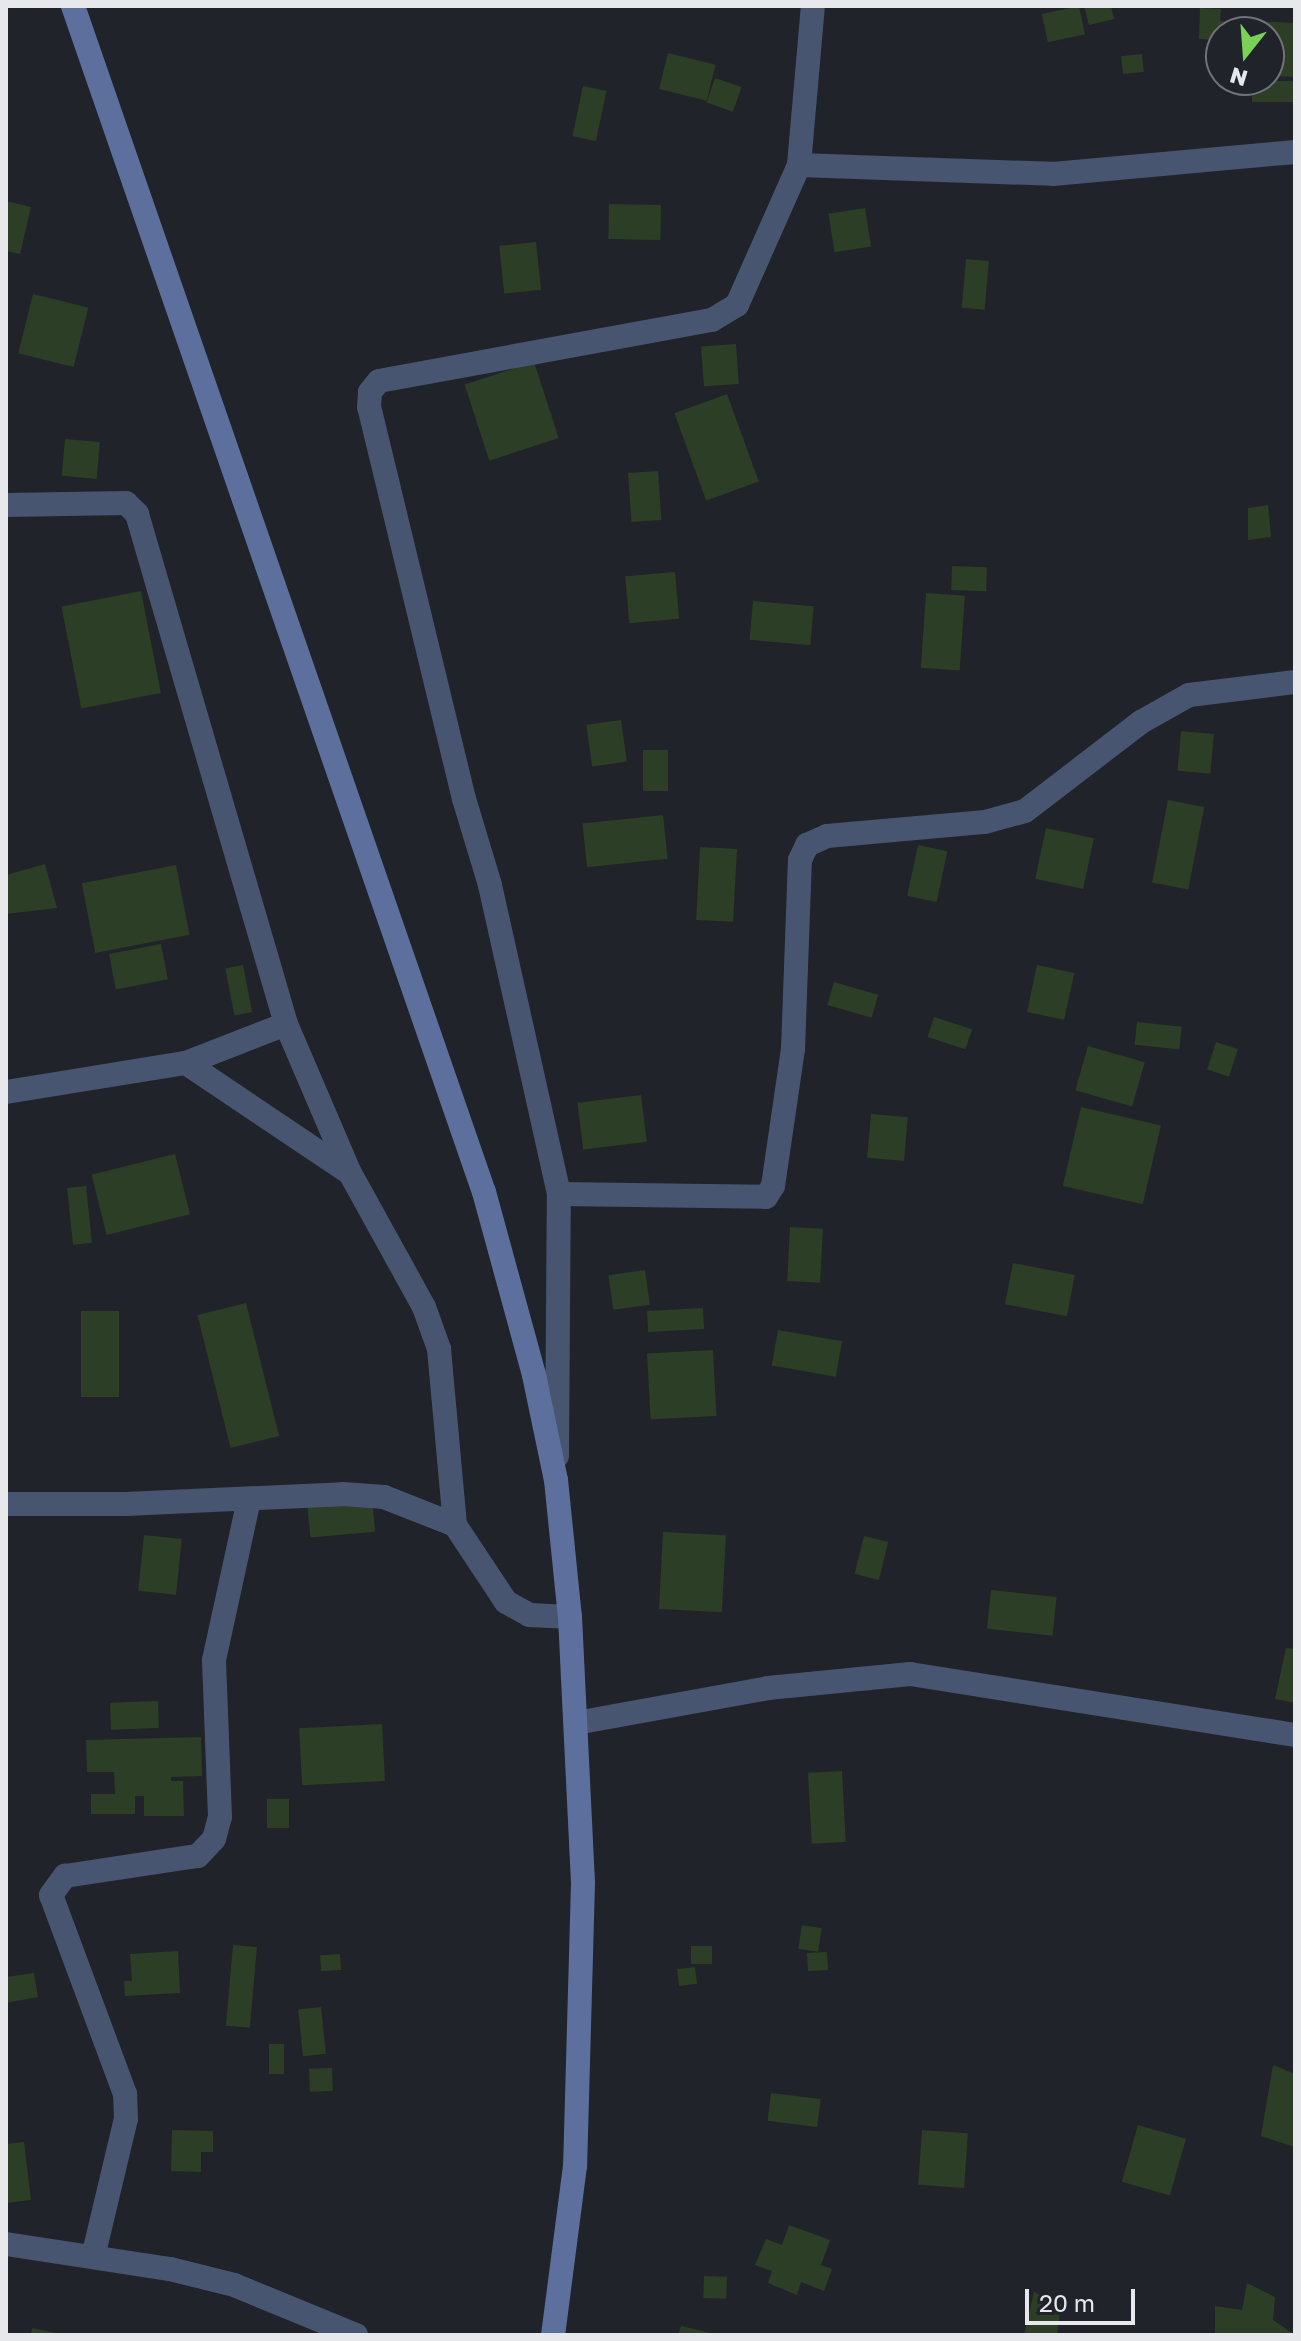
<!DOCTYPE html>
<style>
body{margin:0}
#map{position:relative;width:1301px;height:2341px;overflow:hidden;background:#202329;font-family:"Golos Text",sans-serif}
div>[style]{position:absolute}
[style*='--x']{left:calc(var(--x)*1px);top:calc(var(--y)*1px);width:calc(var(--w)*1px);rotate:calc(var(--a)*1deg)}
.building>*{inset:0;background:#2c3e25;transform-origin:0 0}
.street>*{height:24px;margin:-12px;padding:0 12px;transform-origin:12px;border-radius:12px;background:#485571}
.secondary>*{height:24px;margin:-12px;padding:0 12px;transform-origin:12px;border-radius:12px;background:#5d709d}
span{translate:-50% -50%;white-space:nowrap;text-align:center;line-height:1.15;-webkit-text-stroke:7px #202329;paint-order:stroke}
.frame{position:absolute;inset:0;border:8px solid #e6e8ec;pointer-events:none}
.north{position:absolute;left:1205px;top:16px;width:80px;height:80px;box-sizing:border-box;background:#202329;border:2px solid #6f7277;border-radius:50%;rotate:197deg;font-size:22px;font-weight:700;line-height:32px;text-align:center;color:#e6e8ec}
.north::after{content:'';display:block;margin:auto;width:28px;height:36px;background:#7ad156;clip-path:polygon(50% 0,100% 100%,50% 72%,0 100%)}
.scale{position:absolute;left:1025px;top:2289px;width:110px;height:36px;box-sizing:border-box;border:4px solid #e6e8ec;border-top:0;padding-left:10px;font-size:24px;line-height:28px;white-space:nowrap;color:#e6e8ec;-webkit-text-stroke:6px #202329;paint-order:stroke}
</style>
<div id="map">
<div class="building">
<div style="left:1079px;top:6px;width:29px;height:38px;rotate:78deg"></div>
<div style="clip-path:polygon(1084px 6px,1111px 6px,1114px 19px,1089px 25px)"></div>
<div style="clip-path:polygon(1200px 8px,1221px 9px,1220px 21px,1241px 23px,1241px 32px,1221px 32px,1221px 56px,1216px 55px,1217px 40px,1199px 39px)"></div>
<div style="clip-path:polygon(1253px 21px,1295px 23px,1295px 77px,1269px 76px,1269px 32px,1253px 32px)"></div>
<div style="left:668px;top:53px;width:49px;height:37px;rotate:14deg"></div>
<div style="left:1142px;top:54px;width:18px;height:21px;rotate:84deg"></div>
<div style="left:715px;top:78px;width:28px;height:26px;rotate:19deg"></div>
<div style="left:1252px;top:81px;width:43px;height:21px"></div>
<div style="left:583px;top:86px;width:24px;height:51px;rotate:12deg"></div>
<div style="clip-path:polygon(6px 201px,31px 207px,20px 254px,6px 251px)"></div>
<div style="left:609px;top:204px;width:52px;height:35px;rotate:1deg"></div>
<div style="left:865px;top:208px;width:39px;height:37px;rotate:81deg"></div>
<div style="left:536px;top:242px;width:48px;height:37px;rotate:84deg"></div>
<div style="left:966px;top:259px;width:23px;height:49px;rotate:5deg"></div>
<div style="left:33px;top:294px;width:57px;height:61px;rotate:14deg"></div>
<div style="left:736px;top:344px;width:40px;height:35px;rotate:86deg"></div>
<div style="left:534px;top:362px;width:80px;height:73px;rotate:72deg"></div>
<div style="left:727px;top:394px;width:93px;height:56px;rotate:70deg"></div>
<div style="left:65px;top:439px;width:35px;height:37px;rotate:5deg"></div>
<div style="left:658px;top:471px;width:49px;height:30px;rotate:86deg"></div>
<div style="clip-path:polygon(1268px 505px,1271px 537px,1248px 540px,1248px 508px)"></div>
<div style="left:952px;top:566px;width:35px;height:24px;rotate:2deg"></div>
<div style="left:675px;top:572px;width:47px;height:50px;rotate:85deg"></div>
<div style="left:141px;top:591px;width:104px;height:81px;rotate:79deg"></div>
<div style="left:926px;top:593px;width:39px;height:75px;rotate:4deg"></div>
<div style="left:753px;top:601px;width:61px;height:39px;rotate:5deg"></div>
<div style="left:621px;top:720px;width:42px;height:35px;rotate:82deg"></div>
<div style="left:1181px;top:731px;width:33px;height:40px;rotate:5deg"></div>
<div style="left:643px;top:750px;width:25px;height:41px"></div>
<div style="left:1168px;top:800px;width:37px;height:84px;rotate:11deg"></div>
<div style="left:663px;top:815px;width:44px;height:81px;rotate:84deg"></div>
<div style="left:1046px;top:828px;width:49px;height:52px;rotate:12deg"></div>
<div style="left:918px;top:845px;width:30px;height:52px;rotate:12deg"></div>
<div style="left:700px;top:847px;width:37px;height:73px;rotate:3deg"></div>
<div style="clip-path:polygon(45px 864px,57px 908px,6px 914px,6px 875px)"></div>
<div style="left:176px;top:865px;width:71px;height:96px;rotate:79deg"></div>
<div style="left:161px;top:944px;width:36px;height:53px;rotate:79deg"></div>
<div style="left:243px;top:965px;width:48px;height:18px;rotate:79deg"></div>
<div style="left:1037px;top:965px;width:38px;height:48px;rotate:12deg"></div>
<div style="left:834px;top:982px;width:46px;height:24px;rotate:16deg"></div>
<div style="left:934px;top:1017px;width:40px;height:21px;rotate:18deg"></div>
<div style="left:1137px;top:1022px;width:45px;height:23px;rotate:6deg"></div>
<div style="left:1216px;top:1042px;width:23px;height:29px;rotate:18deg"></div>
<div style="left:1088px;top:1046px;width:59px;height:46px;rotate:16deg"></div>
<div style="left:641px;top:1095px;width:47px;height:64px;rotate:83deg"></div>
<div style="left:1081px;top:1107px;width:82px;height:81px;rotate:13deg"></div>
<div style="left:871px;top:1114px;width:37px;height:44px;rotate:5deg"></div>
<div style="left:175px;top:1154px;width:62px;height:86px;rotate:76deg"></div>
<div style="left:86px;top:1186px;width:57px;height:19px;rotate:84deg"></div>
<div style="left:790px;top:1227px;width:33px;height:54px;rotate:3deg"></div>
<div style="left:1013px;top:1263px;width:63px;height:42px;rotate:11deg"></div>
<div style="left:645px;top:1270px;width:35px;height:37px;rotate:82deg"></div>
<div style="left:246px;top:1303px;width:137px;height:50px;rotate:76deg"></div>
<div style="left:703px;top:1308px;width:21px;height:56px;rotate:87deg"></div>
<div style="left:81px;top:1311px;width:38px;height:86px"></div>
<div style="left:778px;top:1330px;width:65px;height:36px;rotate:10deg"></div>
<div style="left:713px;top:1350px;width:66px;height:66px;rotate:87deg"></div>
<div style="left:372px;top:1497px;width:35px;height:65px;rotate:85deg"></div>
<div style="left:663px;top:1532px;width:63px;height:77px;rotate:3deg"></div>
<div style="left:144px;top:1535px;width:38px;height:56px;rotate:6deg"></div>
<div style="left:864px;top:1536px;width:25px;height:39px;rotate:14deg"></div>
<div style="left:991px;top:1590px;width:66px;height:39px;rotate:6deg"></div>
<div style="clip-path:polygon(1286px 1648px,1295px 1649px,1295px 1703px,1275px 1699px)"></div>
<div style="left:158px;top:1701px;width:27px;height:48px;rotate:88deg"></div>
<div style="left:382px;top:1724px;width:57px;height:83px;rotate:87deg"></div>
<div style="clip-path:polygon(201px 1737px,202px 1776px,171px 1777px,171px 1781px,183px 1781px,184px 1816px,144px 1816px,144px 1796px,135px 1796px,135px 1814px,91px 1814px,91px 1794px,115px 1794px,114px 1772px,87px 1772px,86px 1740px)"></div>
<div style="left:842px;top:1771px;width:71px;height:34px;rotate:87deg"></div>
<div style="left:289px;top:1799px;width:29px;height:22px;rotate:90deg"></div>
<div style="left:802px;top:1925px;width:20px;height:24px;rotate:9deg"></div>
<div style="left:233px;top:1945px;width:24px;height:81px;rotate:5deg"></div>
<div style="left:691px;top:1946px;width:21px;height:18px"></div>
<div style="clip-path:polygon(178px 1951px,180px 1993px,125px 1996px,124px 1981px,132px 1981px,130px 1954px)"></div>
<div style="left:827px;top:1952px;width:18px;height:20px;rotate:87deg"></div>
<div style="left:340px;top:1954px;width:16px;height:20px;rotate:86deg"></div>
<div style="left:695px;top:1967px;width:17px;height:18px;rotate:83deg"></div>
<div style="clip-path:polygon(34px 1973px,38px 1997px,6px 2003px,6px 1977px)"></div>
<div style="left:321px;top:2007px;width:47px;height:23px;rotate:84deg"></div>
<div style="left:269px;top:2044px;width:15px;height:30px"></div>
<div style="clip-path:polygon(1273px 2065px,1295px 2074px,1295px 2147px,1261px 2136px)"></div>
<div style="left:332px;top:2068px;width:23px;height:23px;rotate:88deg"></div>
<div style="left:771px;top:2093px;width:50px;height:28px;rotate:7deg"></div>
<div style="left:1138px;top:2125px;width:50px;height:59px;rotate:16deg"></div>
<div style="clip-path:polygon(172px 2130px,213px 2131px,213px 2152px,201px 2152px,201px 2172px,171px 2171px)"></div>
<div style="left:922px;top:2130px;width:46px;height:55px;rotate:4deg"></div>
<div style="clip-path:polygon(24px 2142px,31px 2200px,6px 2203px,6px 2144px)"></div>
<div style="clip-path:polygon(789px 2225px,830px 2240px,821px 2265px,832px 2269px,824px 2291px,801px 2282px,797px 2295px,768px 2283px,772px 2271px,755px 2265px,766px 2239px,782px 2245px)"></div>
<div style="left:704px;top:2276px;width:23px;height:22px;rotate:2deg"></div>
<div style="clip-path:polygon(1247px 2283px,1275px 2297px,1273px 2320px,1295px 2335px,1215px 2335px,1215px 2306px,1242px 2310px)"></div>
<div style="clip-path:polygon(1034px 2292px,1061px 2304px,1057px 2335px,1024px 2335px)"></div>
<div style="clip-path:polygon(681px 2326px,715px 2334px,715px 2335px,678px 2335px)"></div>
<div style="clip-path:polygon(32px 2328px,61px 2334px,61px 2335px,31px 2335px)"></div>
</div>
<div class="street">
<div style="--x:799;--y:165;--w:254;--a:2"></div>
<div style="--x:1053;--y:174;--w:243;--a:-5.2"></div>
<div style="--x:6;--y:505;--w:120;--a:-1"></div>
<div style="--x:126;--y:503;--w:16;--a:45"></div>
<div style="--x:137;--y:514;--w:531;--a:73.71"></div>
<div style="--x:286;--y:1024;--w:162;--a:66.8"></div>
<div style="--x:350;--y:1173;--w:153;--a:61.1"></div>
<div style="--x:424;--y:1307;--w:45;--a:70.3"></div>
<div style="--x:439;--y:1349;--w:177;--a:84.8"></div>
<div style="--x:186;--y:1063;--w:197;--a:33.9"></div>
<div style="--x:6;--y:1092;--w:182;--a:-9.2"></div>
<div style="--x:186;--y:1063;--w:107;--a:-21.3"></div>
<div style="--x:559;--y:1194;--w:207;--a:0.8"></div>
<div style="--x:766;--y:1197;--w:13;--a:-58"></div>
<div style="--x:773;--y:1186;--w:138;--a:-81.7"></div>
<div style="--x:793;--y:1049;--w:189;--a:-87.9"></div>
<div style="--x:800;--y:860;--w:17;--a:-65"></div>
<div style="--x:807;--y:845;--w:22;--a:-24"></div>
<div style="--x:827;--y:836;--w:159;--a:-5.1"></div>
<div style="--x:985;--y:822;--w:41;--a:-15.4"></div>
<div style="--x:1025;--y:811;--w:146;--a:-37.5"></div>
<div style="--x:1141;--y:722;--w:55;--a:-29.4"></div>
<div style="--x:1189;--y:695;--w:107;--a:-7"></div>
<div style="--x:557;--y:1456;--w:262;--a:-89.6"></div>
<div style="--x:559;--y:1194;--w:317;--a:-102.6"></div>
<div style="--x:490;--y:885;--w:90;--a:-106.8"></div>
<div style="--x:464;--y:799;--w:403;--a:-103.6"></div>
<div style="--x:369;--y:407;--w:15;--a:-86"></div>
<div style="--x:370;--y:392;--w:14;--a:-51"></div>
<div style="--x:379;--y:381;--w:339;--a:-10.4"></div>
<div style="--x:712;--y:320;--w:29;--a:-31"></div>
<div style="--x:737;--y:305;--w:153;--a:-66.1"></div>
<div style="--x:799;--y:165;--w:160;--a:-85"></div>
<div style="--x:6;--y:1504;--w:120;--a:0"></div>
<div style="--x:126;--y:1504;--w:217;--a:-2.6"></div>
<div style="--x:343;--y:1494;--w:41;--a:4.2"></div>
<div style="--x:384;--y:1497;--w:76;--a:21.5"></div>
<div style="--x:455;--y:1525;--w:92;--a:56.5"></div>
<div style="--x:506;--y:1602;--w:26;--a:29"></div>
<div style="--x:529;--y:1615;--w:41;--a:2.8"></div>
<div style="--x:576;--y:1723;--w:195;--a:-10.3"></div>
<div style="--x:768;--y:1688;--w:143;--a:-5.6"></div>
<div style="--x:910;--y:1674;--w:390;--a:9"></div>
<div style="--x:6;--y:2244;--w:166;--a:8.7"></div>
<div style="--x:170;--y:2269;--w:66;--a:14"></div>
<div style="--x:234;--y:2285;--w:132;--a:22.3"></div>
<div style="--x:93;--y:2257;--w:142;--a:-76.6"></div>
<div style="--x:126;--y:2119;--w:25;--a:-92"></div>
<div style="--x:125;--y:2094;--w:212;--a:-110.4"></div>
<div style="--x:51;--y:1895;--w:24;--a:-54"></div>
<div style="--x:65;--y:1876;--w:134;--a:-8.6"></div>
<div style="--x:198;--y:1856;--w:23;--a:-47"></div>
<div style="--x:214;--y:1839;--w:23;--a:-75"></div>
<div style="--x:220;--y:1817;--w:157;--a:-92.2"></div>
<div style="--x:214;--y:1660;--w:165;--a:-77.7"></div>
</div>
<div class="secondary">
<div style="--x:73;--y:6;--w:1255;--a:70.89"></div>
<div style="--x:484;--y:1192;--w:190;--a:74.7"></div>
<div style="--x:534;--y:1375;--w:107;--a:78.2"></div>
<div style="--x:556;--y:1480;--w:138;--a:84.2"></div>
<div style="--x:570;--y:1617;--w:266;--a:87.2"></div>
<div style="--x:583;--y:1883;--w:283;--a:91.6"></div>
<div style="--x:575;--y:2166;--w:170;--a:97.4"></div>
</div>
<div class="frame"></div>
<div class="north">N</div>
<div class="scale">20 m</div>
</div>
